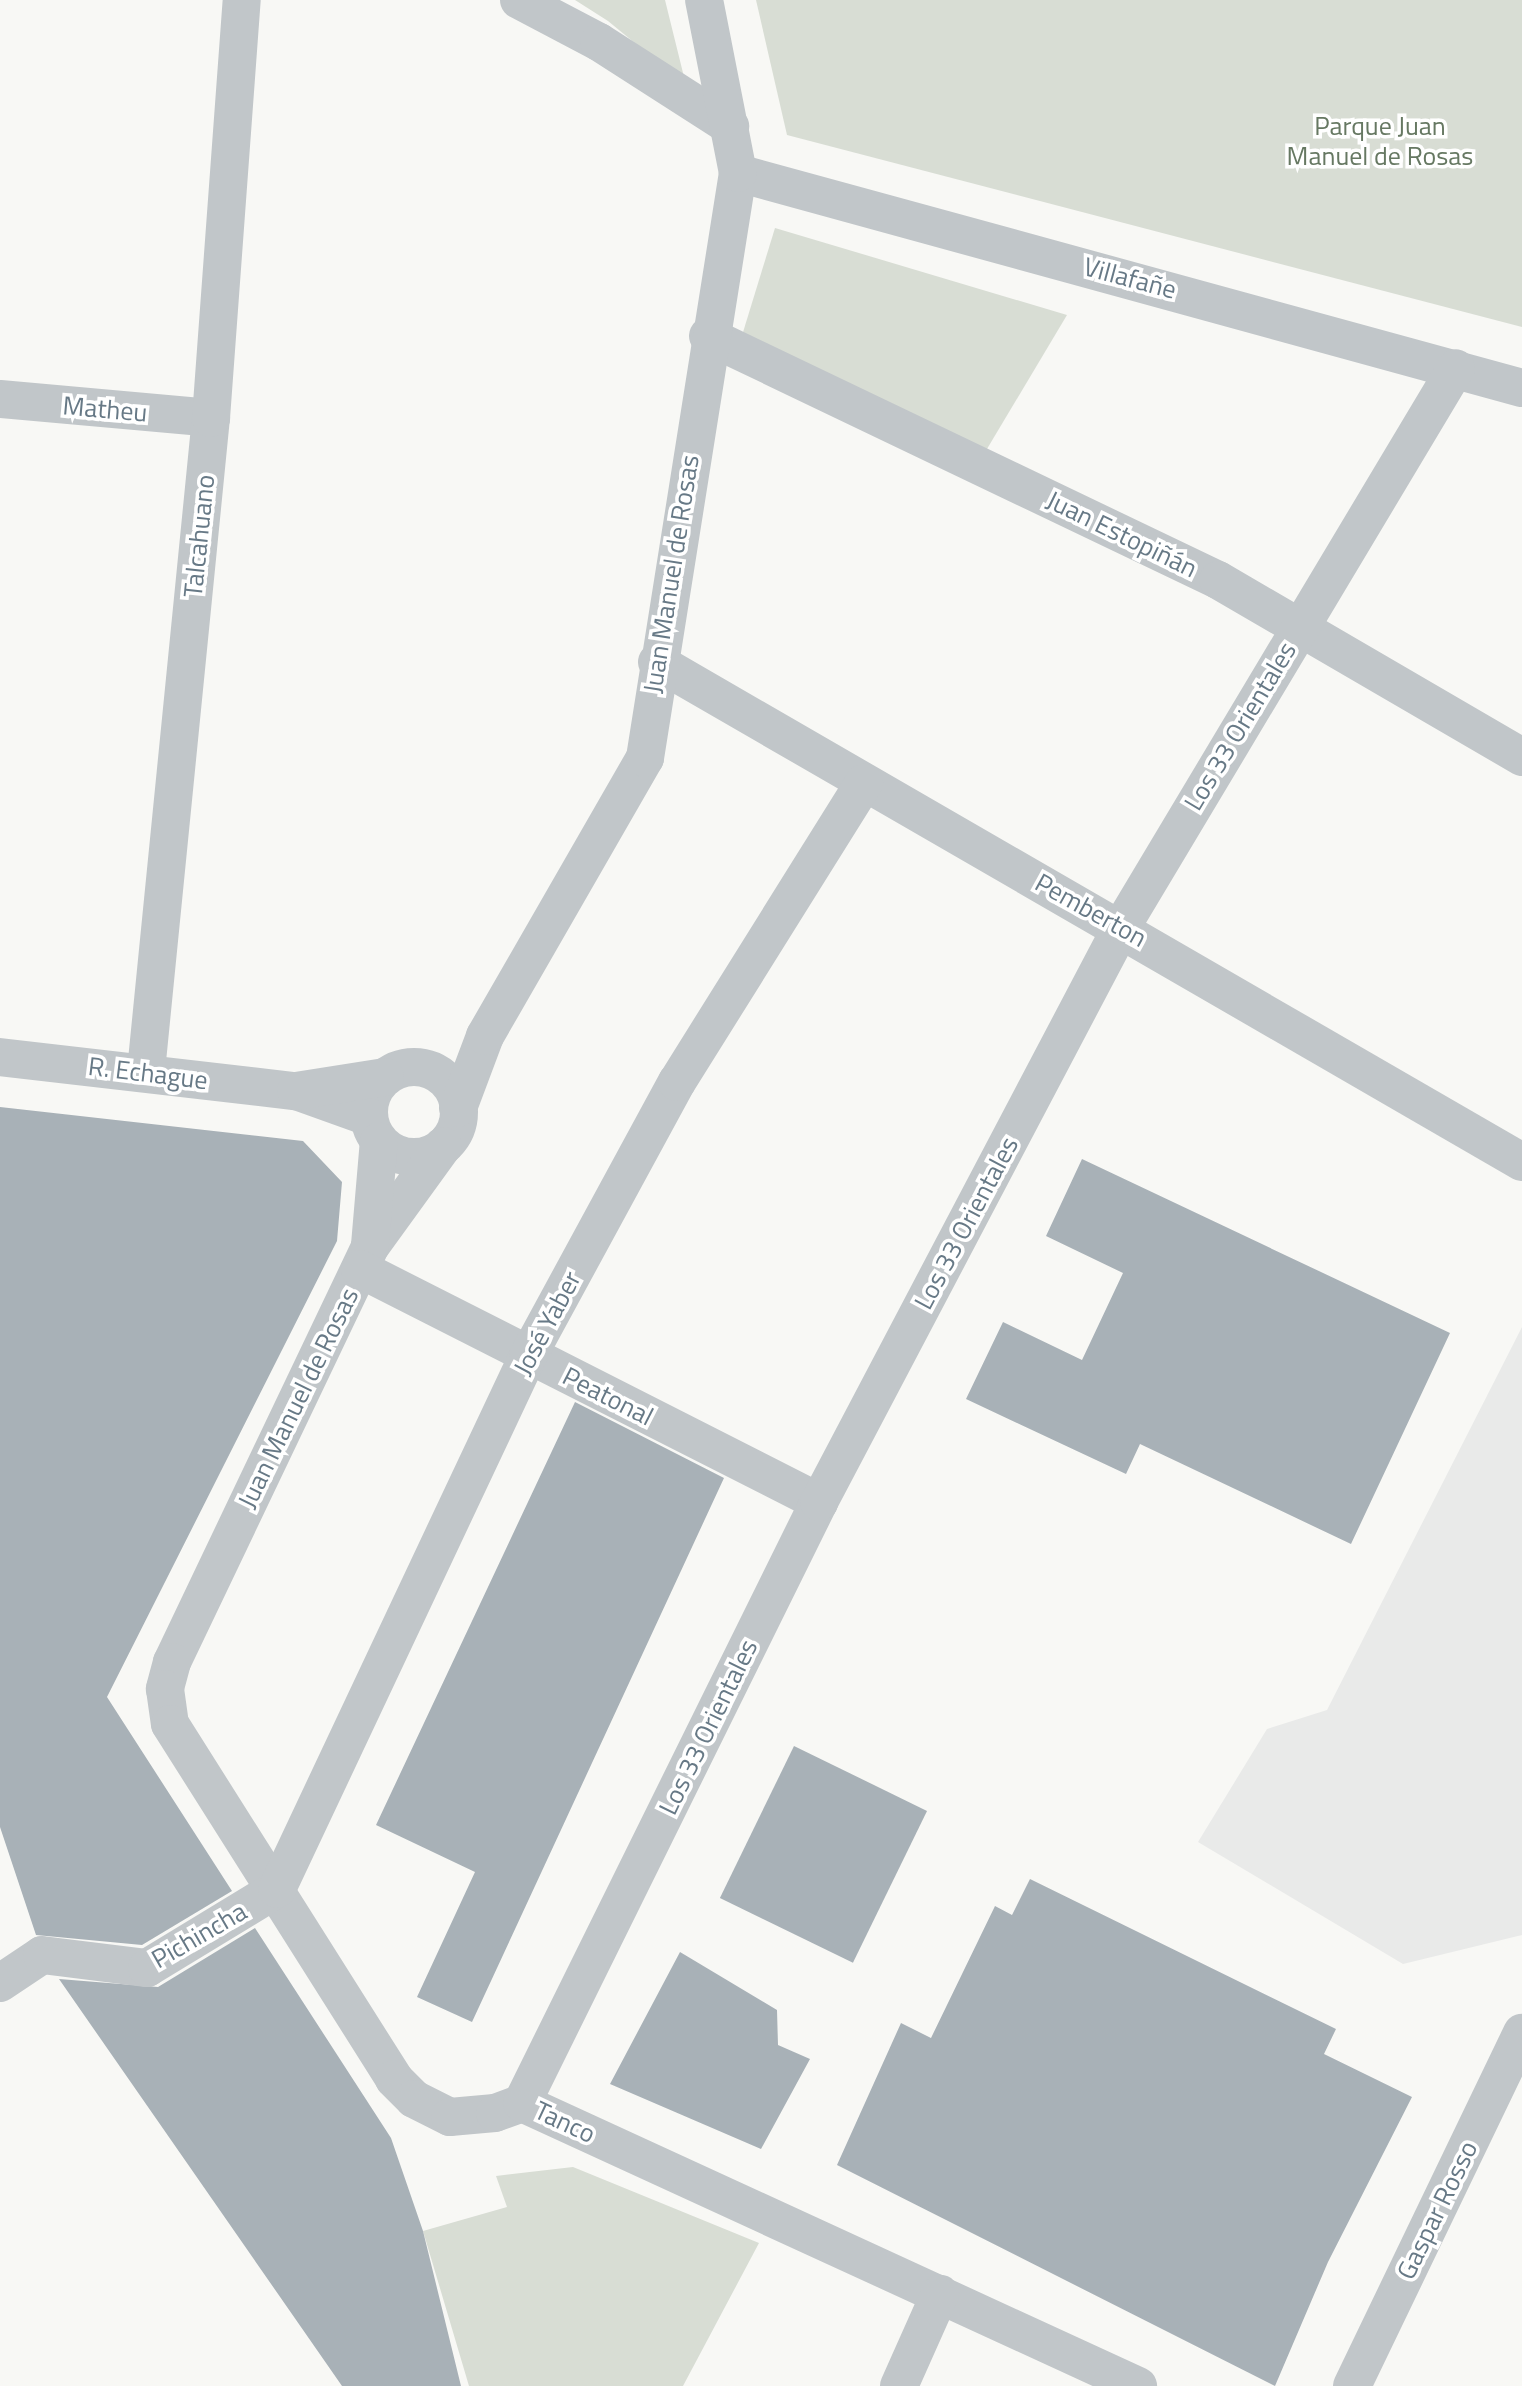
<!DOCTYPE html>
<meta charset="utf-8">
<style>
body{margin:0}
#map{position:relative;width:1522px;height:2386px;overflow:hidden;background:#f8f8f5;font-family:"Titillium Web",sans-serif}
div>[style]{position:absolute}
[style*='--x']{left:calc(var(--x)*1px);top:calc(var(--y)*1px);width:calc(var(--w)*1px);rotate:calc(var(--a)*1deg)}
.built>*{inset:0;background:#e9eae9}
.green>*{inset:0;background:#d8ddd4}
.building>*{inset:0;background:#a8b1b7;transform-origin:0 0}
.street>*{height:38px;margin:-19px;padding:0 19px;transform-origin:19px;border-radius:19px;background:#c1c6c9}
.street>.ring{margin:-19px;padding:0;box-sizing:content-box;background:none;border:38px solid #c1c6c9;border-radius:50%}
span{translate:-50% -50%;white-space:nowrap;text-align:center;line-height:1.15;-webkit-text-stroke:7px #fff;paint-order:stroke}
.park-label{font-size:26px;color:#667862}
.street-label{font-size:26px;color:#677986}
</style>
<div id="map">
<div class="built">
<div style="clip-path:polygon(1522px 1327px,1522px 1935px,1403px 1964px,1198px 1842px,1267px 1729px,1327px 1710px)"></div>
</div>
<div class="green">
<div style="clip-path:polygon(575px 0,665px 0,686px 85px,608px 21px)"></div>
<div style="clip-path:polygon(756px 0,1522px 0,1522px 327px,787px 135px)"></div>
<div style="clip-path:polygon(775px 228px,1067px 315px,978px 464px,740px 342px)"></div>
<div style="clip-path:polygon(573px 2167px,759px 2243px,683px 2386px,469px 2386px,423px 2231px,507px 2207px,496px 2176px)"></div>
</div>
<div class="building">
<div style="clip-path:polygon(0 1107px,303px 1141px,342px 1182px,337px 1241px,107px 1697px,232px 1891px,142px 1945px,36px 1935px,0 1827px)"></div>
<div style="clip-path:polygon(1082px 1159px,1450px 1333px,1351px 1544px,1140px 1444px,1126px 1474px,966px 1399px,1003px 1322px,1082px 1360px,1123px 1273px,1046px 1236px)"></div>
<div style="clip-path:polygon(575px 1402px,724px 1478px,472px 2022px,417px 1997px,475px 1872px,376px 1825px)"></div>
<div style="left:794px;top:1746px;width:148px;height:169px;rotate:26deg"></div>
<div style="clip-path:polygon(1030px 1879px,1336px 2029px,1324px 2054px,1412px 2097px,1328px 2262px,1275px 2386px,837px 2165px,901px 2023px,931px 2038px,995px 1906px,1012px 1915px)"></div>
<div style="clip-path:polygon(255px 1928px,391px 2138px,423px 2231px,461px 2386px,342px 2386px,59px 1979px,158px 1987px)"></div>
<div style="clip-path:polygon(680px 1952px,777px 2010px,778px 2045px,810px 2059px,761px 2149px,610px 2084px)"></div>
</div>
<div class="street">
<div style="--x:519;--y:0;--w:90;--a:27.7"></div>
<div style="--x:599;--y:42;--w:156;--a:32.7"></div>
<div style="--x:738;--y:173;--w:813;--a:15.34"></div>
<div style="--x:708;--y:336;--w:565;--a:25.57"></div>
<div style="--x:1218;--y:580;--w:352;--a:30.2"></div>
<div style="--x:0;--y:399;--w:212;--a:5.1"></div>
<div style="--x:657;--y:662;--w:999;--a:30.03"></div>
<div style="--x:0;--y:1057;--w:298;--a:6.6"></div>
<div class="ring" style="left:369px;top:1067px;width:52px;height:52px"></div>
<div style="--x:146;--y:1071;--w:656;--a:-84.32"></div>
<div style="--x:211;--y:418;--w:419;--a:-85.8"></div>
<div style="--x:458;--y:1108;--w:77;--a:-69.4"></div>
<div style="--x:485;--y:1036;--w:321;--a:-60.1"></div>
<div style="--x:645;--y:758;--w:592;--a:-80.97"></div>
<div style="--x:738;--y:173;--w:176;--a:-101.1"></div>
<div style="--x:369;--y:1117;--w:77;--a:-160.4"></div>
<div style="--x:296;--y:1091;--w:90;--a:-8.9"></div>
<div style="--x:443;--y:1146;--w:125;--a:125.9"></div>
<div style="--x:370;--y:1247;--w:460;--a:115.5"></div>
<div style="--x:172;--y:1662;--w:28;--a:105"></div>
<div style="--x:165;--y:1689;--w:35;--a:82"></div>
<div style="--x:170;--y:1724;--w:420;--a:57.7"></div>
<div style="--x:394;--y:2079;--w:28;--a:45"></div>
<div style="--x:414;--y:2099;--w:40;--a:26.6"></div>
<div style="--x:450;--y:2117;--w:45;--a:-5.1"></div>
<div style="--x:495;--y:2113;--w:29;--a:-20"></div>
<div style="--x:522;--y:2103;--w:678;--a:24.67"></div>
<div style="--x:370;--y:1245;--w:104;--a:-85.1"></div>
<div style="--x:360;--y:1269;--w:515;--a:26.91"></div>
<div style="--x:0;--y:1983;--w:50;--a:-33.7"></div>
<div style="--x:42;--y:1955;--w:106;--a:7.1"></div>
<div style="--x:147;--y:1968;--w:152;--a:-31.3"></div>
<div style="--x:277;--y:1889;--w:589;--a:-64.78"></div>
<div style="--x:528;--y:1356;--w:312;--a:-61.5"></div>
<div style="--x:677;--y:1082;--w:353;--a:-58"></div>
<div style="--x:522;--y:2103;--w:670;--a:-63.7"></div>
<div style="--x:819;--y:1502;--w:651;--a:-62.25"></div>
<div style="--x:1122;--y:926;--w:650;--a:-59.1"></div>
<div style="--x:899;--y:2386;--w:101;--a:-66"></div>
<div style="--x:1352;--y:2386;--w:392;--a:-64.3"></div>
</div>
<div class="park-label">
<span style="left:1380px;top:141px">Parque Juan<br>Manuel de Rosas</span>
</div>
<div class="street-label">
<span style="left:1130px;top:278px;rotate:15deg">Villafañe</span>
<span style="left:105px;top:409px;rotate:5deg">Matheu</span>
<span style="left:1122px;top:534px;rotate:26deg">Juan Estopiñán</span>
<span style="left:199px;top:536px;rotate:-84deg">Talcahuano</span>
<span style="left:671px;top:574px;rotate:-81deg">Juan Manuel de Rosas</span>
<span style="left:1240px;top:726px;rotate:-59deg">Los 33 Orientales</span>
<span style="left:1091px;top:910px;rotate:29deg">Pemberton</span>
<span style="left:148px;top:1073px;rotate:7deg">R. Echague</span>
<span style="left:966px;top:1223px;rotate:-62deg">Los 33 Orientales</span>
<span style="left:547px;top:1323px;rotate:-62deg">José Yaber</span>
<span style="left:608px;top:1396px;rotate:27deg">Peatonal</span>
<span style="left:298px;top:1398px;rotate:-64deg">Juan Manuel de Rosas</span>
<span style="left:708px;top:1727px;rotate:-64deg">Los 33 Orientales</span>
<span style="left:199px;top:1935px;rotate:-30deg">Pichincha</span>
<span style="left:565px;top:2122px;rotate:25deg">Tanco</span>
<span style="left:1437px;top:2210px;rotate:-64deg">Gaspar Rosso</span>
</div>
</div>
